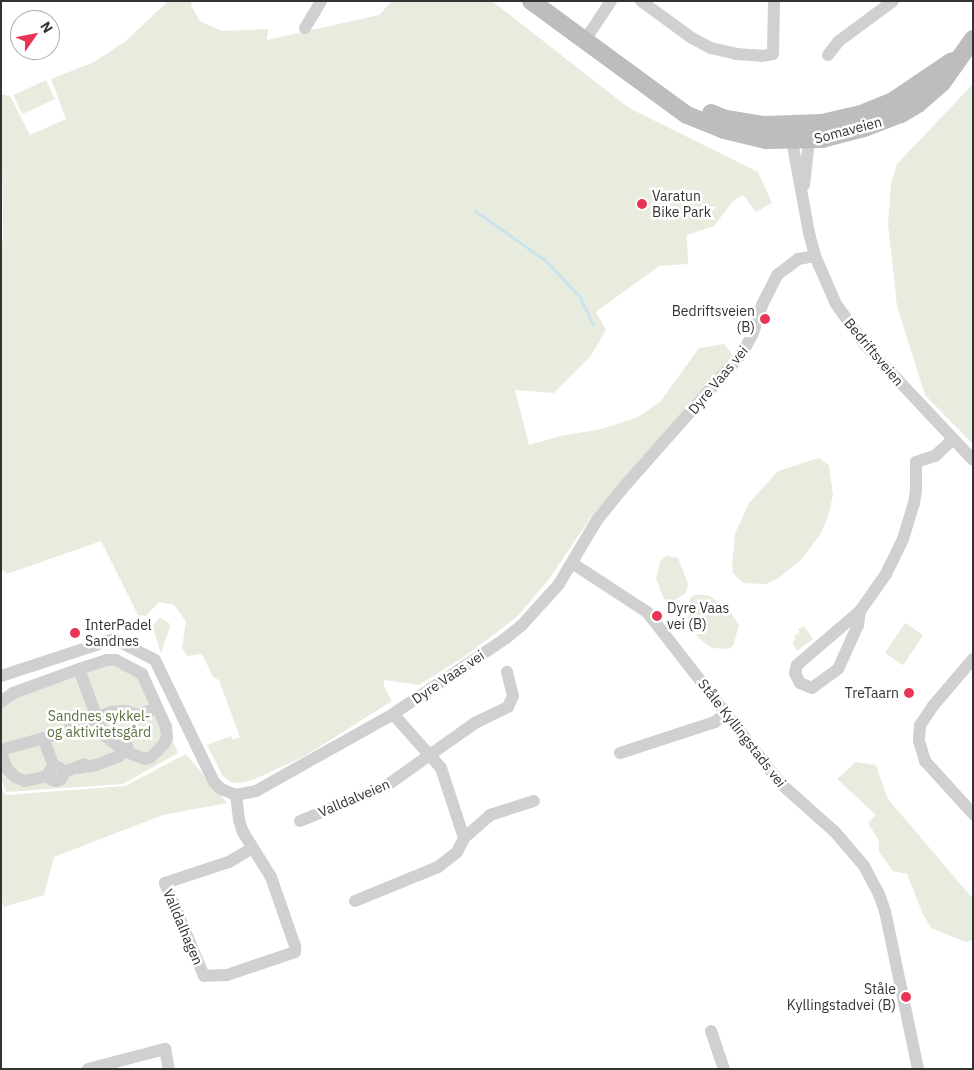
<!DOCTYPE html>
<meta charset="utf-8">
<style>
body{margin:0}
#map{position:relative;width:974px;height:1070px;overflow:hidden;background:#fff;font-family:"IBM Plex Sans",sans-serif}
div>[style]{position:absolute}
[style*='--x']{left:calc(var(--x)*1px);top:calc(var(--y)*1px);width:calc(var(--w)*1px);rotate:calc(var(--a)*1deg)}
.green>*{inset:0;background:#e7ecdf;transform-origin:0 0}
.stream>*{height:3px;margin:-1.5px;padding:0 1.5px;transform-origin:1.5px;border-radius:1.5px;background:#cbe3ed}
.street>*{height:12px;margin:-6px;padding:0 6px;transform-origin:6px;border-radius:6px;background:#d0d0d0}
.street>.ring{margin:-6px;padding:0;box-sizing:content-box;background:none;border:12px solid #d0d0d0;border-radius:50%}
.secondary>*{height:18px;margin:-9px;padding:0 9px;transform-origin:9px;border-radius:9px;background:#bdbdbd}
.dots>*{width:14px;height:14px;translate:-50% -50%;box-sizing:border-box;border:2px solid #fff;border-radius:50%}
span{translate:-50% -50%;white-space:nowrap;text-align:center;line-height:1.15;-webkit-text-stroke:5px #fff;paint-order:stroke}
.street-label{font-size:14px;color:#333}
.poi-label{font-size:14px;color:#333}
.left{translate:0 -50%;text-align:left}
.right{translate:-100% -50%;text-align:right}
.park-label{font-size:14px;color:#5b713e}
.frame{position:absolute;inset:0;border:2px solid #333;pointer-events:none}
.north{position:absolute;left:10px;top:10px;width:50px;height:50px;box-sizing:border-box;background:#fff;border:1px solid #adadad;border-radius:50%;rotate:57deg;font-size:14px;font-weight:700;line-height:20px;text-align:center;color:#333}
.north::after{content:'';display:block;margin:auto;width:18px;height:22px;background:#e93555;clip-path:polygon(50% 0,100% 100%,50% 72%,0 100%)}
</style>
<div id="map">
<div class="green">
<div style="clip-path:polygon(168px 1px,192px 1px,191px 6px,200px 21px,222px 31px,268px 29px,267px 40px,379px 15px,392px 1px,492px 1px,629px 108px,758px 172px,772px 203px,756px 212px,743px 195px,733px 201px,714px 226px,687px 235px,688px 264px,659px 266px,596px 312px,606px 330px,590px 357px,554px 393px,515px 390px,529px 445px,560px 436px,602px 429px,638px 417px,660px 402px,699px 348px,724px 344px,734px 357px,591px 517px,549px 579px,517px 617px,464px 657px,419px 685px,384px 680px,384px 686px,392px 701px,305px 756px,253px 780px,240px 783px,230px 782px,222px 775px,207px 745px,231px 736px,233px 740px,240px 737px,219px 680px,213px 677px,202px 654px,187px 656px,182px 648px,186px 621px,174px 605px,159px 602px,146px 616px,138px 615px,101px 541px,7px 574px,4px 570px,1px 572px,1px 247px,3px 237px,1px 94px,10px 96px,30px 135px,66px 119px,51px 79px,94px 62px,126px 41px)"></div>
<div style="left:46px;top:80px;width:21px;height:36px;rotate:65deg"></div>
<div style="clip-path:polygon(973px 84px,973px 444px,925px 395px,897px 306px,888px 224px,891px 184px,897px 164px)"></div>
<div style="clip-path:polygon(819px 458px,829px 465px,833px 495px,828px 517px,820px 535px,800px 561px,778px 578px,766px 584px,743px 583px,733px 573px,732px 566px,735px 534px,749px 503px,778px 471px)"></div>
<div style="clip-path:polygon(667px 556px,678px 558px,688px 584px,686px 593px,671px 602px,664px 599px,656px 579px,660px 561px)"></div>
<div style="clip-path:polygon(694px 595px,708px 595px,729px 609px,739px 625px,733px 646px,728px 649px,712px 648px,698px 638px,688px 618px,687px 610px,690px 598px)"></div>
<div style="clip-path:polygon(160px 618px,169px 623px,170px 627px,161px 653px,152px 626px)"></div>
<div style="left:905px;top:623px;width:22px;height:36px;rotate:34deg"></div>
<div style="clip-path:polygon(804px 626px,813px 639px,797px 651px,792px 642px,796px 639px,794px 636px,800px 632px,798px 629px)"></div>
<div style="clip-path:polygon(112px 654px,145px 673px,178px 753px,123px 784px,6px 792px,1px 778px,1px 693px)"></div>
<div style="clip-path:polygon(186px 754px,227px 803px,163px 815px,54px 857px,44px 895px,4px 907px,1px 898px,1px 786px,5px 795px,125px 786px)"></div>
<div style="clip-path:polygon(856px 762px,876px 765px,888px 799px,973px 899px,973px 943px,971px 940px,966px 942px,931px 928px,922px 912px,907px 874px,893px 871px,879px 852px,879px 841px,868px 823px,876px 815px,837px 779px)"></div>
</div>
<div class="stream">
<div style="--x:475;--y:211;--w:85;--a:35"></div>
<div style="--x:545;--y:260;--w:51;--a:46.6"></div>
<div style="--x:580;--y:297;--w:31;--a:65"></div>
</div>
<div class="street">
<div style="--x:641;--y:1;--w:63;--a:36"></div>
<div style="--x:692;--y:38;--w:21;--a:28"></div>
<div style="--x:711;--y:48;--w:26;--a:13"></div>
<div style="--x:736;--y:54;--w:26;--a:4"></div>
<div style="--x:762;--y:56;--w:11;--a:-10"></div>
<div style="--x:773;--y:54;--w:53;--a:-88.9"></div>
<div style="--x:305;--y:28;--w:31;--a:-59"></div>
<div style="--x:585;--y:40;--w:47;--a:-56.3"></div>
<div style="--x:828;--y:55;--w:18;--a:-52"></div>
<div style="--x:839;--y:41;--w:67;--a:-36.5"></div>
<div style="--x:796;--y:133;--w:9;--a:117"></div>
<div style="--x:792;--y:141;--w:94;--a:79.5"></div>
<div style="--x:809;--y:233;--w:24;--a:75"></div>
<div style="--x:815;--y:256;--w:52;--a:66.4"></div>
<div style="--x:836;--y:304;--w:52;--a:54.5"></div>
<div style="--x:866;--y:346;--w:156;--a:46.8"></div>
<div style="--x:804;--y:185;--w:44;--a:-83.5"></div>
<div style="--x:809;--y:141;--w:9;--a:-117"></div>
<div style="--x:572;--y:563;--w:90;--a:33.2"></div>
<div style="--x:647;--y:612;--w:217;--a:52.1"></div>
<div style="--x:780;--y:783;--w:74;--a:41.7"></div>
<div style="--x:835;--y:832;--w:45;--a:49.5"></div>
<div style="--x:864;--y:866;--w:32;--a:62"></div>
<div style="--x:879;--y:894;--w:18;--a:71"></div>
<div style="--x:885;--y:911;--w:161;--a:78.2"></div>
<div style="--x:860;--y:611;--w:14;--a:98"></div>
<div style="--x:858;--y:625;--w:48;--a:114.4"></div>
<div style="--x:838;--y:669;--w:32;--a:144"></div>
<div style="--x:812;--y:688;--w:13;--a:-157"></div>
<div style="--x:800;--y:683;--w:11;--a:-117"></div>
<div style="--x:795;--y:673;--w:8;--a:-76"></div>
<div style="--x:797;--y:665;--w:83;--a:-40.6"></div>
<div style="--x:860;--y:611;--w:45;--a:-54.9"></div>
<div style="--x:886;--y:574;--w:39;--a:-64"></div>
<div style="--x:903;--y:539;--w:37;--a:-73"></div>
<div style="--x:914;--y:504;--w:14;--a:-82"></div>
<div style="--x:916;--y:490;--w:28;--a:-90"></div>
<div style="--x:916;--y:462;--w:20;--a:-18"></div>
<div style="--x:935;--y:456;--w:25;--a:-43"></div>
<div style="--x:973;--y:659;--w:62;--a:130.4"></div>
<div style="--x:933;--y:706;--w:23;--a:124"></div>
<div style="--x:920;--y:725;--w:16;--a:94"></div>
<div style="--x:919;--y:741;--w:21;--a:73"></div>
<div style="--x:925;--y:761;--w:72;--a:47.8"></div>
<div style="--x:1;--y:676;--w:119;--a:-18.1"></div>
<div style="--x:114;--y:639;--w:46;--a:27.1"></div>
<div style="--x:155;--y:660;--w:136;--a:64.2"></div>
<div style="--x:214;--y:782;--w:10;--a:45"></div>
<div style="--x:221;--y:789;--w:16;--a:22"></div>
<div style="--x:236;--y:795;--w:20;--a:-11"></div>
<div style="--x:256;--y:791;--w:157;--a:-29.3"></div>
<div style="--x:393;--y:714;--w:136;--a:-33.9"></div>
<div style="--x:506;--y:638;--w:21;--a:-39"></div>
<div style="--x:522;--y:625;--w:55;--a:-47.9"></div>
<div style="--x:559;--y:584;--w:74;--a:-59.3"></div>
<div style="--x:597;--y:520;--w:40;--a:-51"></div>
<div style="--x:622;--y:489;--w:183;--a:-48.5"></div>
<div style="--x:743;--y:352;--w:21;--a:-62"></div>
<div style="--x:753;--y:333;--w:29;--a:-72"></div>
<div style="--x:762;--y:305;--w:34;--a:-63"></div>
<div style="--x:777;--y:275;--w:26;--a:-37"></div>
<div style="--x:798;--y:259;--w:17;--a:-10"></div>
<div style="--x:1;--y:702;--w:15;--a:-37"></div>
<div style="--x:13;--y:693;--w:70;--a:-20"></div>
<div style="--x:79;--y:669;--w:28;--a:-18"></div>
<div style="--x:106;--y:660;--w:10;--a:0"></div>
<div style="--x:116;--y:660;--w:30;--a:28"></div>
<div style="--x:142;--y:674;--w:58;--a:65.6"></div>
<div style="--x:166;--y:727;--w:10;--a:84"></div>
<div style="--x:167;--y:737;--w:8;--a:113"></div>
<div style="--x:164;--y:744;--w:18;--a:135"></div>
<div style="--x:151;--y:757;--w:6;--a:162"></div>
<div style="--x:145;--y:759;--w:22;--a:-159"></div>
<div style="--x:124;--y:751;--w:27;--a:-141"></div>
<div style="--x:103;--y:734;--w:69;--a:-110.3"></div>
<div style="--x:393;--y:714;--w:72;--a:48.4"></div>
<div style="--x:441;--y:768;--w:74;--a:71.8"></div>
<div style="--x:43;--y:738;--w:31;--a:69"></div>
<div style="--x:1;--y:750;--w:52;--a:-15.6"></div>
<div style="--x:51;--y:736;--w:65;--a:-21.8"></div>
<div style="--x:111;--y:712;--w:15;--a:-4"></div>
<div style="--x:126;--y:711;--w:12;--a:20"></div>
<div style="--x:137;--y:715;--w:21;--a:-19"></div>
<div style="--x:1;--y:753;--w:17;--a:69"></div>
<div style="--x:7;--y:769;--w:11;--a:45"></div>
<div style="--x:15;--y:777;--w:11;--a:22"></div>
<div style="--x:25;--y:781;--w:25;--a:-12"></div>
<div style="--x:620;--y:753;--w:100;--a:-18.1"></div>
<div style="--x:715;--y:722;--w:14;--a:-39"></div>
<div class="ring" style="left:49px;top:767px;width:2px;height:2px"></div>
<div style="--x:78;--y:768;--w:18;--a:-9"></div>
<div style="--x:96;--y:765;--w:25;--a:-21"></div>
<div style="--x:119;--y:756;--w:13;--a:-51"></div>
<div style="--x:64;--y:772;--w:22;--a:-21"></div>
<div style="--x:236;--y:795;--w:25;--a:83"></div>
<div style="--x:239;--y:820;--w:13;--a:72"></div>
<div style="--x:243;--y:832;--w:53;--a:58.1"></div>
<div style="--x:271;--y:877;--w:73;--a:70.8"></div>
<div style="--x:295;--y:946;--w:6;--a:90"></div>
<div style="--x:295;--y:952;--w:72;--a:161.3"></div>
<div style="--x:227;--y:975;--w:23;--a:178"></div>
<div style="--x:204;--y:976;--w:101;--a:-112.8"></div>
<div style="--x:165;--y:883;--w:67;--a:-18.2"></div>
<div style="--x:229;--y:862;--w:27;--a:-31"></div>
<div style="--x:300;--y:821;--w:93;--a:-22.1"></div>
<div style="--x:386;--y:786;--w:109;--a:-35.3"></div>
<div style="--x:475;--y:723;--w:37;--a:-26"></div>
<div style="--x:508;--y:707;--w:12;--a:-66"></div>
<div style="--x:513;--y:696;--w:25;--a:-104"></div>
<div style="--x:355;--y:901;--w:90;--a:-22.3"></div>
<div style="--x:438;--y:867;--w:24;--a:-38"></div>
<div style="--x:457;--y:852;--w:16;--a:-63"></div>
<div style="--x:464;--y:838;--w:35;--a:-41"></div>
<div style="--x:490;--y:815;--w:46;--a:-17.7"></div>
<div style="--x:711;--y:1031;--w:40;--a:71.1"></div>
<div style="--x:88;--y:1069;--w:80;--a:-14.6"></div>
<div style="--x:165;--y:1049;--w:20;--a:79"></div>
</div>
<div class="secondary">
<div style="--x:531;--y:1;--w:193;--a:36.2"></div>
<div style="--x:687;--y:115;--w:40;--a:22"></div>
<div style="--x:724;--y:130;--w:43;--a:13.4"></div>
<div style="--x:766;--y:140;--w:56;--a:-1"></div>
<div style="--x:822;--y:139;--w:43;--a:-14.7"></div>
<div style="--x:864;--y:128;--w:40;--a:-21"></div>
<div style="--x:901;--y:114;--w:21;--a:-31"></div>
<div style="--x:919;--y:103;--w:30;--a:-41"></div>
<div style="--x:942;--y:83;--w:54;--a:-54.8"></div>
<div style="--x:711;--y:113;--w:16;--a:22"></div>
<div style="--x:726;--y:119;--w:39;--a:9"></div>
<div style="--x:765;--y:125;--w:57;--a:-2"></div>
<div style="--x:822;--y:123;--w:40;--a:-13"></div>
<div style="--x:861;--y:114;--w:35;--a:-22"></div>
<div style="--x:893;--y:101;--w:71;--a:-34.1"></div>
</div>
<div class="dots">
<div style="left:642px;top:204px;background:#e93555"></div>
<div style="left:765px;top:319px;background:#e93555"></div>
<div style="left:657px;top:616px;background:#e93555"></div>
<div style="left:75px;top:633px;background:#e93555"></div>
<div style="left:909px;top:693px;background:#e93555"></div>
<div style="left:906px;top:997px;background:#e93555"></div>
</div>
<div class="street-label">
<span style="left:848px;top:130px;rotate:-15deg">Somaveien</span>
<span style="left:874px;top:352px;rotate:50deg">Bedriftsveien</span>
<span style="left:718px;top:380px;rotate:-50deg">Dyre Vaas vei</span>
<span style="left:448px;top:677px;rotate:-34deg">Dyre Vaas vei</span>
<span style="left:742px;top:733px;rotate:52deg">Ståle Kyllingstads vei</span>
<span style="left:354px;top:798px;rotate:-23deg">Valldalveien</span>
<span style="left:183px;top:927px;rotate:67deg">Valldalhagen</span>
</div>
<div class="poi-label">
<span class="left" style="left:652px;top:204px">Varatun<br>Bike Park</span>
<span class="right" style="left:755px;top:319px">Bedriftsveien<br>(B)</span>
<span class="left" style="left:667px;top:616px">Dyre Vaas<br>vei (B)</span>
<span class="left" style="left:85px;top:633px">InterPadel<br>Sandnes</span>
<span class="right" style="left:899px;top:693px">TreTaarn</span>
<span class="right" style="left:896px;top:997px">Ståle<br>Kyllingstadvei (B)</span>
</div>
<div class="park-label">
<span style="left:99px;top:724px">Sandnes sykkel-<br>og aktivitetsgård</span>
</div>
<div class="frame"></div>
<div class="north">N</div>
</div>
